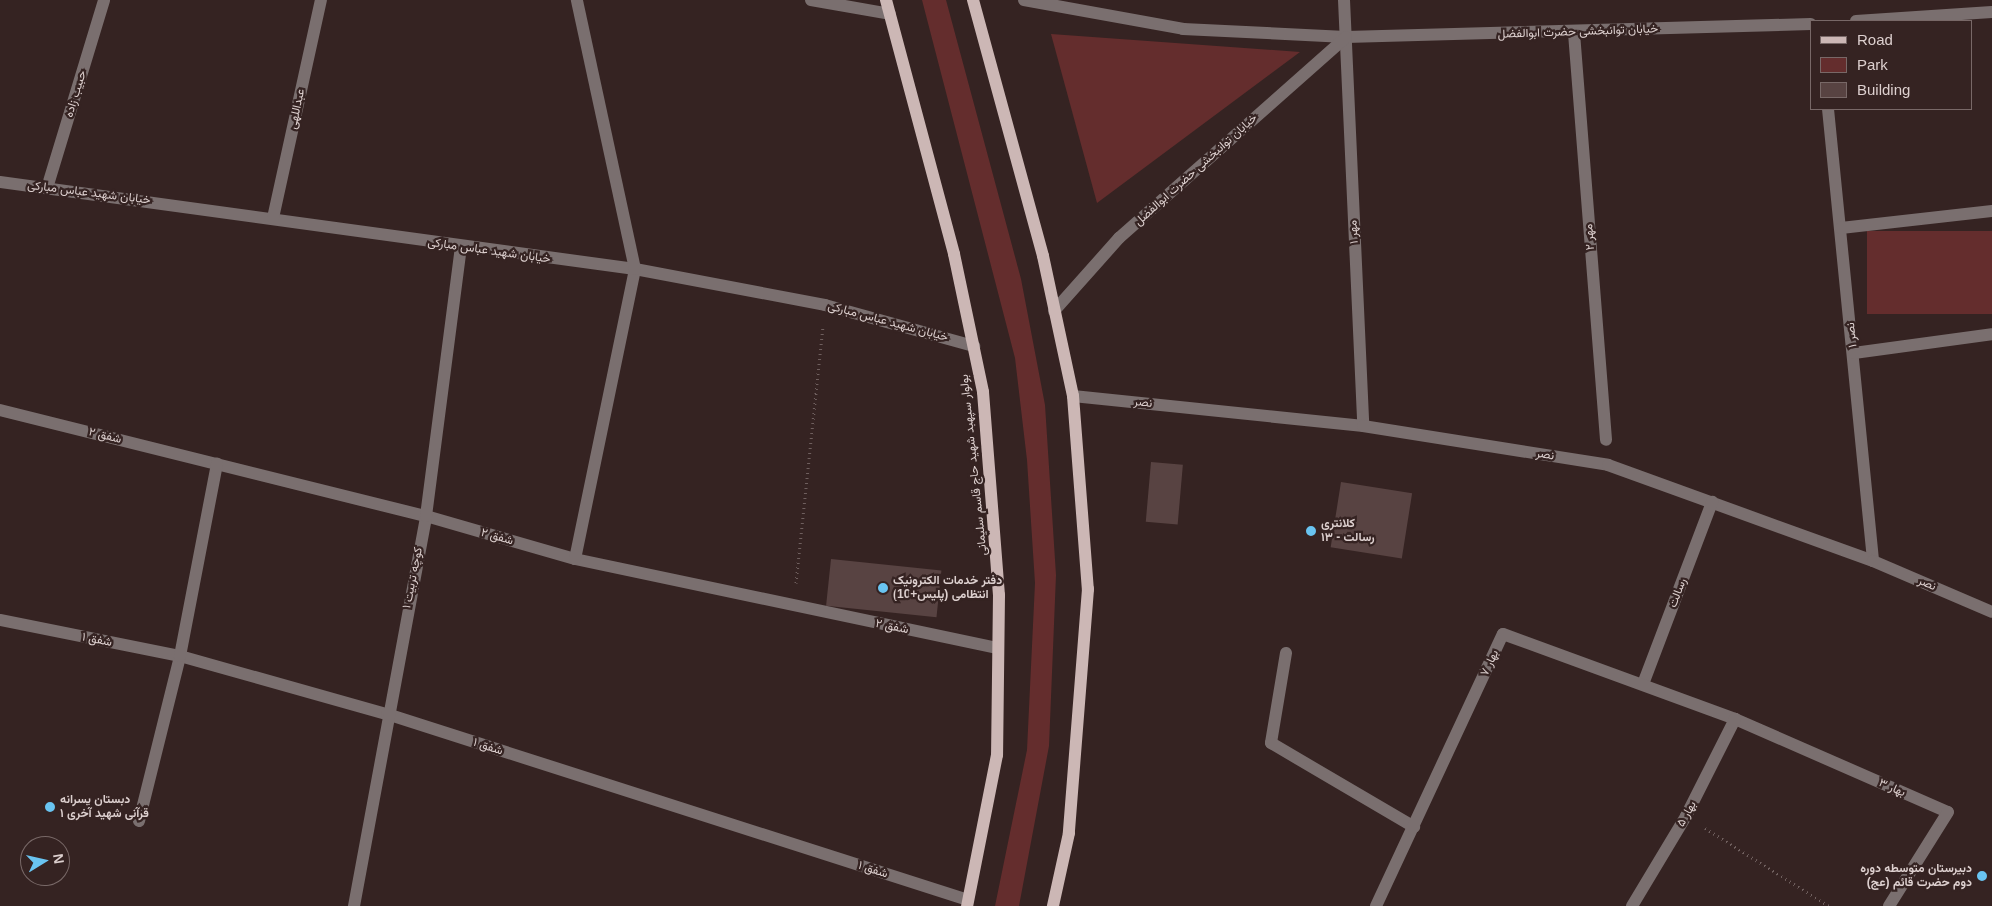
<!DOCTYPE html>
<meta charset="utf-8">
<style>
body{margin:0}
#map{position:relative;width:1992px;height:906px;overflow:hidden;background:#352322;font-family:Helvetica,Vazirmatn,sans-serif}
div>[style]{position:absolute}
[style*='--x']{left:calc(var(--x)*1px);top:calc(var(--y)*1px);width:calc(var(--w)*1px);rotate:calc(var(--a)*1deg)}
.green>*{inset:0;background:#642d2d;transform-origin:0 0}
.building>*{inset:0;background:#584342;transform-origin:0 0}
.path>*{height:3px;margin-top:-1.5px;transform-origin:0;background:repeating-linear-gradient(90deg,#6f5f5e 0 1px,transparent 0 5px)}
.minor>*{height:12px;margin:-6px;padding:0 6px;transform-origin:6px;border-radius:6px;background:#7a6f6f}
.major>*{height:12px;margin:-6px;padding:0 6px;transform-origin:6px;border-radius:6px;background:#ccb7b5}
.dots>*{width:14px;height:14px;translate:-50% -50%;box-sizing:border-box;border:2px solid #352322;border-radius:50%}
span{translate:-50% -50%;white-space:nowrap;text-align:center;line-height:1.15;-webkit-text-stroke:4.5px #352322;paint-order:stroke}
.street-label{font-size:12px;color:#ddd0cf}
.poi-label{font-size:12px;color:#ddd0cf;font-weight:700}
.left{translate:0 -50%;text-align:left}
.right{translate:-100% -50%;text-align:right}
.legend{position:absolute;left:1810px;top:20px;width:162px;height:90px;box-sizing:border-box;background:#352322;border:1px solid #786867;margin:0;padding:6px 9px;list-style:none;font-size:15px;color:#ddd0cf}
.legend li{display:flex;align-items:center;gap:10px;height:25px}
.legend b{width:25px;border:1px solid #786867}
.north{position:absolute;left:20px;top:836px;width:50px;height:50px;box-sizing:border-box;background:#352322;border:1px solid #786867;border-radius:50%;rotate:81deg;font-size:14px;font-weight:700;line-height:20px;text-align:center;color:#ddd0cf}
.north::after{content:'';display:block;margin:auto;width:18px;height:22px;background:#69c4f1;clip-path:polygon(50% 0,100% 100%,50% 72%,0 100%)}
</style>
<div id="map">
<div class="green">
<div style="clip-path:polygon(922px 0,946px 0,1021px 279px,1045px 405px,1056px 575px,1049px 746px,1019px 906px,995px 906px,1027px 750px,1035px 583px,1027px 460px,1015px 358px)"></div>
<div style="clip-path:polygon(1051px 34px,1300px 52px,1097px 203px)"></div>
<div style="left:1992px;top:231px;width:83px;height:125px;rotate:90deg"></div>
</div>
<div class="building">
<div style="left:1151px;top:462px;width:32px;height:60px;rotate:5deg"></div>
<div style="left:1341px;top:482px;width:72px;height:66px;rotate:9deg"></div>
<div style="left:831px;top:559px;width:111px;height:47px;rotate:6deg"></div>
</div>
<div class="path">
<div style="--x:796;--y:583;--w:258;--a:-84"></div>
<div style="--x:1705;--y:828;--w:146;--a:32.2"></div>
</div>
<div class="minor">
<div style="--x:811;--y:0;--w:80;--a:10"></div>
<div style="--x:1024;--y:0;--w:162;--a:10.3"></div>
<div style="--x:1183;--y:29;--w:163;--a:2.8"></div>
<div style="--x:1346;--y:37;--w:465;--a:-1.6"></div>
<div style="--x:1344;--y:0;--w:426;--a:87.4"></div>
<div style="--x:1856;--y:21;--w:136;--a:-3.8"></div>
<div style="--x:1574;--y:33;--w:408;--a:85.5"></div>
<div style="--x:1828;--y:109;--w:454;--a:84.3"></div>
<div style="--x:0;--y:182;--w:641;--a:7.8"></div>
<div style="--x:635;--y:269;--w:193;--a:10.7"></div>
<div style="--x:825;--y:305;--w:155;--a:15.4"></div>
<div style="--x:47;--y:188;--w:196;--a:-73.1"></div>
<div style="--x:273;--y:218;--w:223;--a:-77.6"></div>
<div style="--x:1841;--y:228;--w:152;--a:-6.4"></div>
<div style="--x:1054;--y:311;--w:98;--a:-48.3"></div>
<div style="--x:1119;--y:238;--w:303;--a:-41.5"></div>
<div style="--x:1854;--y:353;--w:139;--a:-7.8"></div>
<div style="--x:1073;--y:396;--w:292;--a:5.9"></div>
<div style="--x:1363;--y:426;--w:248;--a:9"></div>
<div style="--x:1608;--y:465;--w:282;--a:19.9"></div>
<div style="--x:1873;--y:561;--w:129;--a:23.2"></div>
<div style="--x:0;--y:410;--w:439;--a:14"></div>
<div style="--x:426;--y:516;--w:155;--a:16.1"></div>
<div style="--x:575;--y:559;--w:432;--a:11.9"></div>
<div style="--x:575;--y:559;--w:296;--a:-78.3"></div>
<div style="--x:635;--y:269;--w:275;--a:-102.2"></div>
<div style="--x:0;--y:620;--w:184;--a:11.3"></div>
<div style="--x:180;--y:656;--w:215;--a:15.7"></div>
<div style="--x:387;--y:714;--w:610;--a:17.75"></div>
<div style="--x:1286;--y:653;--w:91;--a:99.5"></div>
<div style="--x:1271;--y:743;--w:166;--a:30.4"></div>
<div style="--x:1643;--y:684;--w:195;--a:-69.2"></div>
<div style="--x:139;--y:821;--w:170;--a:-76"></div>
<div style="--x:180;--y:656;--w:196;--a:-79.1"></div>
<div style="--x:354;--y:906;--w:397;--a:-79.5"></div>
<div style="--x:426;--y:516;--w:270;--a:-82.6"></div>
<div style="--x:1376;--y:906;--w:300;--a:-65"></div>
<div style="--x:1503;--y:634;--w:247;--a:20.1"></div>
<div style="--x:1735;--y:719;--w:232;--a:23.6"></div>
<div style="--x:1948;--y:812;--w:111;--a:122.1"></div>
<div style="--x:1632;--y:906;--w:105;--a:-59"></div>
<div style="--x:1686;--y:816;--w:109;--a:-63.2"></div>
</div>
<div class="major">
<div style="--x:886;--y:0;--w:263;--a:75"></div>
<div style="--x:954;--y:254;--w:141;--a:78.1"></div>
<div style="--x:983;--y:392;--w:204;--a:85.5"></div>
<div style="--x:999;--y:595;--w:160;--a:90.7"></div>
<div style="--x:997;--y:755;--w:154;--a:101.2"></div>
<div style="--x:973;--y:0;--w:265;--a:74.7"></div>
<div style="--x:1043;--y:256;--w:143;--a:77.9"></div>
<div style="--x:1073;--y:396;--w:194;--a:85.6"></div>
<div style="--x:1088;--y:589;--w:245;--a:94.5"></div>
<div style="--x:1069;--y:833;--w:75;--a:102.4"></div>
</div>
<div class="dots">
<div style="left:1311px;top:531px;background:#69c4f1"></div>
<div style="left:883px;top:588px;background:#69c4f1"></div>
<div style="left:50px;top:807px;background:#69c4f1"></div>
<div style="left:1982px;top:876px;background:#69c4f1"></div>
</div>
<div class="street-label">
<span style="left:1578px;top:32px;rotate:-2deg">خیابان توانبخشی حضرت ابوالفضل</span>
<span style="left:76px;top:94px;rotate:-73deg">حبیب زاده</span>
<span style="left:297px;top:109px;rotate:-78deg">عبداللهی</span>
<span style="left:1196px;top:170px;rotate:-42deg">خیابان توانبخشی حضرت ابوالفضل</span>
<span style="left:89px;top:193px;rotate:7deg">خیابان شهید عباس مبارکی</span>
<span style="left:1354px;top:232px;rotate:-93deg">مهر ۱</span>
<span style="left:1590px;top:237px;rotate:-94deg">مهر ۲</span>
<span style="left:489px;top:251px;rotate:8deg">خیابان شهید عباس مبارکی</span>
<span style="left:888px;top:322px;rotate:15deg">خیابان شهید عباس مبارکی</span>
<span style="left:1852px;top:335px;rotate:-96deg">نصر ۱</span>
<span style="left:1143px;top:403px;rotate:6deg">نصر</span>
<span style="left:105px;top:436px;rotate:14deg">شفق ۲</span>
<span style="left:1545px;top:455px;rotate:9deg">نصر</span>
<span style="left:974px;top:465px;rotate:-96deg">بولوار سپهبد شهید حاج قاسم سلیمانی</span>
<span style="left:497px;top:537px;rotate:16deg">شفق ۲</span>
<span style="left:413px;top:578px;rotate:-79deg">کوچه تربیت ۱</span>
<span style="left:1927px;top:584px;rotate:23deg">نصر</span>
<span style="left:1678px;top:593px;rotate:-69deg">رسالت</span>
<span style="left:892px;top:627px;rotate:11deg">شفق ۲</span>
<span style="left:97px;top:640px;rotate:11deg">شفق ۱</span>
<span style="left:1490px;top:663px;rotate:-65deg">بهار ۷</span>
<span style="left:488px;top:747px;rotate:18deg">شفق ۱</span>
<span style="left:1892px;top:788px;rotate:24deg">بهار ۳</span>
<span style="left:1687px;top:814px;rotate:-61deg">بهار ۵</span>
<span style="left:873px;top:870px;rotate:18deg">شفق ۱</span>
</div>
<div class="poi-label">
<span class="left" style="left:1321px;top:531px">کلانتری<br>۱۳ - رسالت</span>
<span class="left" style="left:893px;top:588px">دفتر خدمات الکترونیک<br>انتظامی (پلیس+10)</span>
<span class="left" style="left:60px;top:807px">دبستان پسرانه<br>قرآنی شهید آخری ۱</span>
<span class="right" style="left:1972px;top:876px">دبیرستان متوسطه دوره<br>دوم حضرت قائم (عج)</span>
</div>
<ul class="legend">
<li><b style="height:6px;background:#ccb7b5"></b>Road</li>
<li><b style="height:14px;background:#642d2d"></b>Park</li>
<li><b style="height:14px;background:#584342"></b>Building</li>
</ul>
<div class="north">N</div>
</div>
